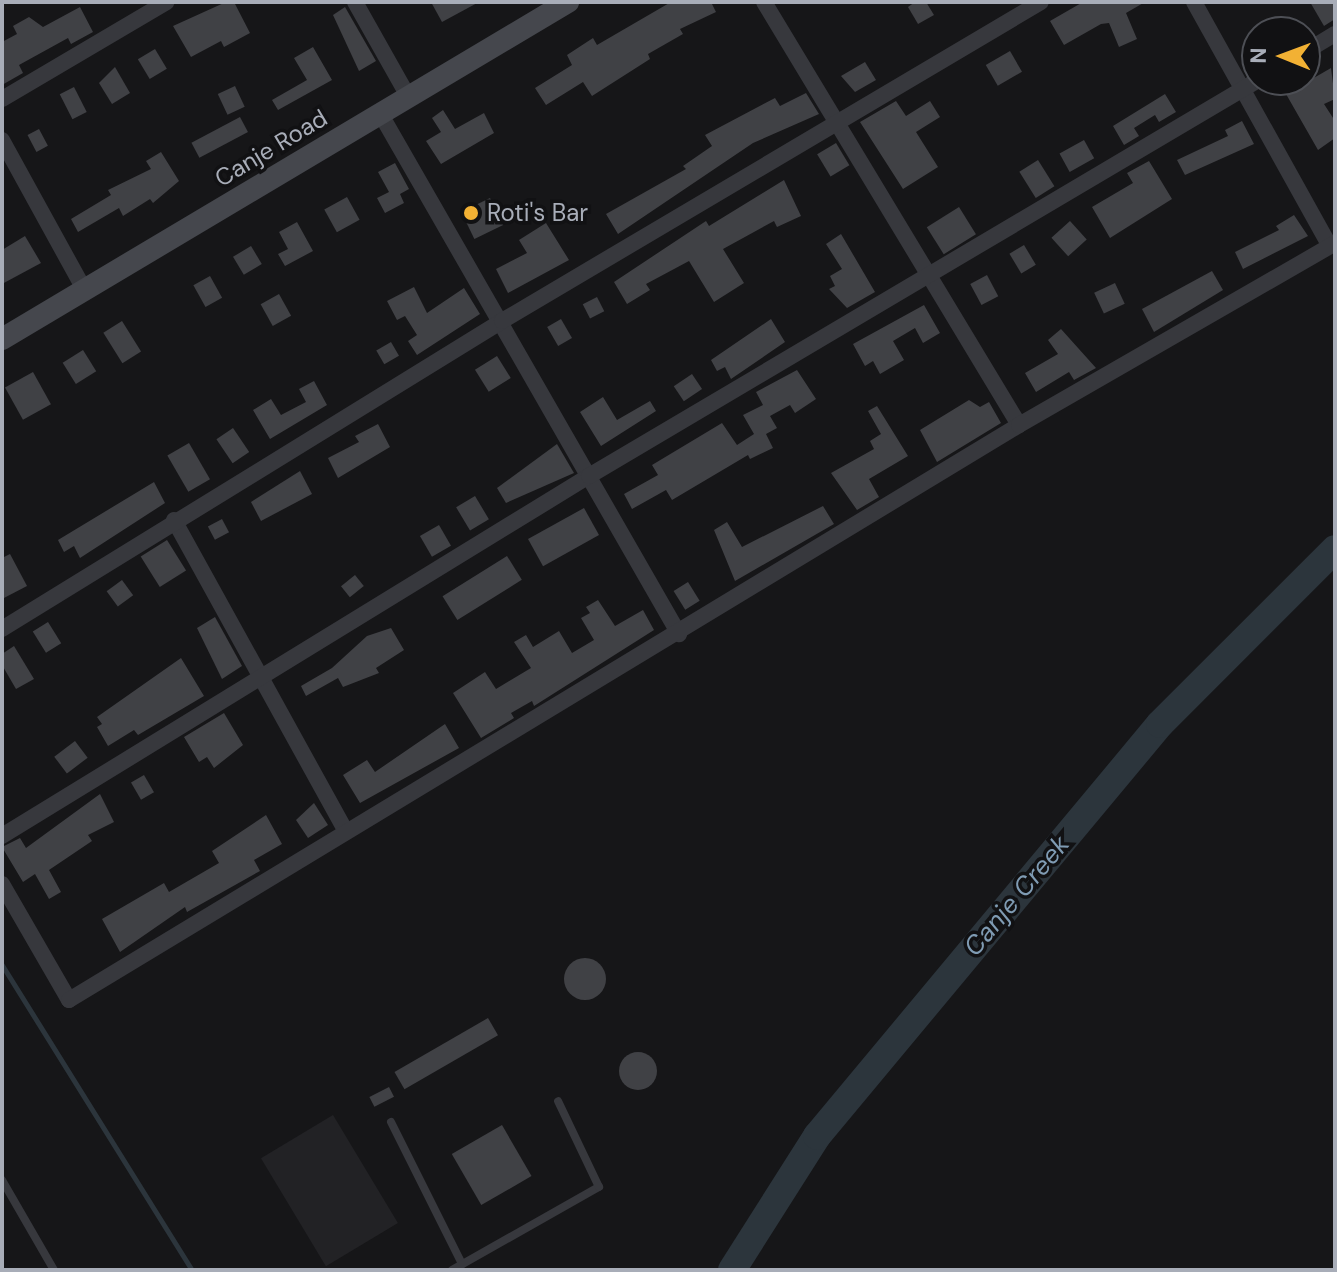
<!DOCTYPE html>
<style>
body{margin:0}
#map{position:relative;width:1337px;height:1272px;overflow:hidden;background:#161618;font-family:"DM Sans",sans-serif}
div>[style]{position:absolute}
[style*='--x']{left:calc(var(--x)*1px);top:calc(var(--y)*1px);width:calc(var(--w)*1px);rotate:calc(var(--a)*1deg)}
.built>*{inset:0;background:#222225;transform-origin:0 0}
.stream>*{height:5px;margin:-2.5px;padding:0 2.5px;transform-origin:2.5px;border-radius:2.5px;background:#2c353c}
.river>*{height:28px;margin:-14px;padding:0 14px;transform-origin:14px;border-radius:14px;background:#2c353c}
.building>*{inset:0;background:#404145;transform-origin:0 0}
.round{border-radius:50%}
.lane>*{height:8px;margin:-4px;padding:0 4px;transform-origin:4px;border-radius:4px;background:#37383d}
.street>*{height:16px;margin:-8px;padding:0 8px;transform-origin:8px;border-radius:8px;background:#37383d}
.secondary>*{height:22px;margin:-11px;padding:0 11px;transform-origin:11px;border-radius:11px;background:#45474d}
.dots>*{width:22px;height:22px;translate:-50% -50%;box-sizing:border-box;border:4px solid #111113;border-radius:50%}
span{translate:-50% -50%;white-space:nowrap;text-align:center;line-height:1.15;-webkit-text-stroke:7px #111113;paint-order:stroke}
.street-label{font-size:24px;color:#a8adb8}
.poi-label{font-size:24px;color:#a8adb8}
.left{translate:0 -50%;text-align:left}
.water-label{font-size:26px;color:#7f9bb3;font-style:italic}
.frame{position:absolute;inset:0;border:4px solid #a8adb8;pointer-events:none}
.north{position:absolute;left:1241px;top:16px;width:80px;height:80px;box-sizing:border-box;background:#111113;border:2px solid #4d4f55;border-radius:50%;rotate:271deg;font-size:22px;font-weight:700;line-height:32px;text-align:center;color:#a8adb8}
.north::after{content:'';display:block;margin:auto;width:28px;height:36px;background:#f2b134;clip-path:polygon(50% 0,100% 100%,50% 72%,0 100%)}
</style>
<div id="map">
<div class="built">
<div style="left:333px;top:1115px;width:126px;height:84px;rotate:59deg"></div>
</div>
<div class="stream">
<div style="--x:2;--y:965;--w:359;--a:58.1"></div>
</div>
<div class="river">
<div style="--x:732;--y:1270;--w:159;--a:-57.6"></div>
<div style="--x:817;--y:1136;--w:536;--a:-50.22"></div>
<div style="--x:1160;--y:724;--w:247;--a:-45"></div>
</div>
<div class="building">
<div style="clip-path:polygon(226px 2px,234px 2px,250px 33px,224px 47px,221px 41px,191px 57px,173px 26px)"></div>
<div style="clip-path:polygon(431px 2px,479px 2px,442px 22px)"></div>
<div style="clip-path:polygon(671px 2px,711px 2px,716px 12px,680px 29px,683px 34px,648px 54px,650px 59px,592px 96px,583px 82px,546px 105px,535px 88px,572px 65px,567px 55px,593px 38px,597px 45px)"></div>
<div style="clip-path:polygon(915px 2px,926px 2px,934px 15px,918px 24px,908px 7px)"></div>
<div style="clip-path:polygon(1083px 2px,1145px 2px,1126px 13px,1137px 39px,1119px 47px,1109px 23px,1101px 24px,1064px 45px,1050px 21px)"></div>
<div style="clip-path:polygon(1310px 2px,1335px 2px,1335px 19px,1324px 26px)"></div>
<div style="clip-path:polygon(80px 7px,93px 32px,71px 44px,68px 38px,19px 65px,23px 73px,2px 85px,2px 42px,17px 34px,13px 26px,29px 17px,43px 27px)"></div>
<div style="clip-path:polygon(345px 7px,376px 61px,359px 71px,333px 15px)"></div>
<div style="clip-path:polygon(313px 47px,332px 80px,278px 110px,272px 100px,307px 80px,294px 58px)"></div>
<div style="left:155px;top:49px;width:23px;height:20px;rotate:59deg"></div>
<div style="left:1010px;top:51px;width:24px;height:28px;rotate:60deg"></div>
<div style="clip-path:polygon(865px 62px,876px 80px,855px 92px,841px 76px)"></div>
<div style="clip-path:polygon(115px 67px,130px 93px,112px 104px,99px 83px)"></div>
<div style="clip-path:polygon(1331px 68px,1335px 99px,1324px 104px,1335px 121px,1335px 138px,1318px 150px,1286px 94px)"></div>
<div style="left:235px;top:86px;width:23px;height:19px;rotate:65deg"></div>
<div style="left:74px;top:87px;width:28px;height:16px;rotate:63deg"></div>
<div style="clip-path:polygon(806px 93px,819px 114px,753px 143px,618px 234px,606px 214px,686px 169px,683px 166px,712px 146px,705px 135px,775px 98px,780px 106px)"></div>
<div style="clip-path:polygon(1165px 94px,1176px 112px,1159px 122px,1155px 115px,1134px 128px,1139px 136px,1124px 145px,1113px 126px)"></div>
<div style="clip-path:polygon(896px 101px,906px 116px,930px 101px,940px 117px,916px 132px,938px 167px,903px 189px,860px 122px)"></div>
<div style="clip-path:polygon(443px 110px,455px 129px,484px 113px,494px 133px,441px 164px,426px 141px,441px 132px,432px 118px)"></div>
<div style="left:240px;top:117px;width:17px;height:55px;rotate:62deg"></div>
<div style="clip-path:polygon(1242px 121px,1254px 144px,1185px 175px,1177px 160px,1228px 136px,1225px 130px)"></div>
<div style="left:39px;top:129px;width:19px;height:13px;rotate:62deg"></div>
<div style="left:1084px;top:140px;width:21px;height:28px;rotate:61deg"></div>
<div style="left:836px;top:143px;width:26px;height:22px;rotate:59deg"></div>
<div style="clip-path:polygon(161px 152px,179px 181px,153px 203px,150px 199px,123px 216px,119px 208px,78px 232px,71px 219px,111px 195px,108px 190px,151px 169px,146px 161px)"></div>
<div style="left:1038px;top:160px;width:31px;height:22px;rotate:58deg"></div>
<div style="clip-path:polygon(1149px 161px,1172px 199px,1110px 238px,1092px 207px,1133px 183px,1127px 173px)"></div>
<div style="clip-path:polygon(395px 163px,409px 189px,400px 194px,404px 203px,385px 213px,377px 198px,389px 192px,378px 172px)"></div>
<div style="clip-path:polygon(784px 180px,801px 216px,777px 227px,774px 221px,723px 249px,744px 283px,714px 302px,689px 261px,646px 284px,650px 290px,627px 304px,614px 282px,706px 221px,709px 226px)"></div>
<div style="left:347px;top:197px;width:26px;height:26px;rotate:61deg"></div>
<div style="left:490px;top:198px;width:30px;height:32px;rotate:64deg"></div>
<div style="left:959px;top:207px;width:32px;height:38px;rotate:58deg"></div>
<div style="clip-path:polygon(1294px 215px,1308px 236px,1243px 269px,1235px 252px,1279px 230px,1276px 226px)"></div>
<div style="left:1070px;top:221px;width:25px;height:25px;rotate:48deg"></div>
<div style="clip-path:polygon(297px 222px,313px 251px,285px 266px,278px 254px,288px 249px,279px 232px)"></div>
<div style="clip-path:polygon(546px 223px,569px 260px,508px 293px,496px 269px,527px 253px,519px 240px)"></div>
<div style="clip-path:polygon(841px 234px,875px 292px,847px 308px,829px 289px,835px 286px,830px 276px,842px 269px,826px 244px)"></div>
<div style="clip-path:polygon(25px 236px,41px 263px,2px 284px,2px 250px)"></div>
<div style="left:1024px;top:245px;width:23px;height:17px;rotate:59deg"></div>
<div style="left:251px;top:246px;width:21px;height:21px;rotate:59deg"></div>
<div style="clip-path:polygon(1212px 271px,1223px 290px,1154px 332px,1142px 309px)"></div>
<div style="left:987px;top:275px;width:24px;height:19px;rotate:62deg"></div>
<div style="left:210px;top:276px;width:25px;height:19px;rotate:61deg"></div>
<div style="left:1115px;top:283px;width:23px;height:23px;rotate:65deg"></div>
<div style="clip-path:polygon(414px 287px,427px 313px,464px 288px,480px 314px,417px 355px,408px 341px,417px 335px,405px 316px,397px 320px,387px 301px)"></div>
<div style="left:279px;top:294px;width:25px;height:21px;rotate:61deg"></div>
<div style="left:597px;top:297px;width:16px;height:16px;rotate:63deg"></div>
<div style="clip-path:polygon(924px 305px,940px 333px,923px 343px,915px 328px,893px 341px,904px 360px,880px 374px,873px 361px,865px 366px,853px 344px)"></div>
<div style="left:561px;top:319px;width:22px;height:16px;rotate:60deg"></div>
<div style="clip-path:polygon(771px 319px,785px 342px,731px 379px,725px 367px,717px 371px,711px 360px)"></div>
<div style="left:122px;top:321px;width:36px;height:22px;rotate:58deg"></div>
<div style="clip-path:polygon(1061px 329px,1096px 368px,1074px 380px,1069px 372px,1036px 392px,1025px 373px,1058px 354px,1048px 340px)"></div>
<div style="left:391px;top:342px;width:16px;height:17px;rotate:60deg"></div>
<div style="left:83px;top:350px;width:25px;height:24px;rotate:58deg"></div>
<div style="left:497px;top:356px;width:26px;height:26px;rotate:58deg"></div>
<div style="clip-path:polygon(797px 370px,816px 399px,795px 413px,790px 405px,770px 416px,777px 428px,766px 434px,773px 448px,750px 459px,748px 455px,672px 500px,666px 490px,632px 509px,624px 494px,658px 475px,652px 465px,722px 423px,737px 445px,754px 434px,743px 415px,763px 405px,756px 392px)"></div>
<div style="left:33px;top:372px;width:37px;height:32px;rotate:61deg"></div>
<div style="left:692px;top:374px;width:18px;height:22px;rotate:56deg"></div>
<div style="clip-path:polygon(314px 381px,327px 405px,270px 439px,253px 410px,271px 399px,281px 415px,306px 402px,299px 389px)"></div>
<div style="clip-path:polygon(603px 397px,617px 420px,650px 401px,656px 411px,601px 446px,580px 412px)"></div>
<div style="clip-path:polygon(969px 400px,980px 407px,989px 402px,1001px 423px,937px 462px,920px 430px)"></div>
<div style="clip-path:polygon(877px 406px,908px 456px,869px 479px,879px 497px,857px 510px,831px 473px,874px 449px,870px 441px,881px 434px,868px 411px)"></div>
<div style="clip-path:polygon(378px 424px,390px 447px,338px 478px,328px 458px,359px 442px,355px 436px)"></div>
<div style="left:233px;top:428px;width:29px;height:20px;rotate:56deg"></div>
<div style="left:189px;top:443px;width:42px;height:25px;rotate:60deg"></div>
<div style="clip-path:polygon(557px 444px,574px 473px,506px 503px,497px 488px)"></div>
<div style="clip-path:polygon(300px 471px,312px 494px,261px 521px,251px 502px)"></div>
<div style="clip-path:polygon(154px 482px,165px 503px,80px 558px,74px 546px,64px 552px,58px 540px)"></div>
<div style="left:475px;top:496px;width:27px;height:22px;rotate:59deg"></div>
<div style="clip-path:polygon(823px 506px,834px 524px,735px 581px,714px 530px,727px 522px,742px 547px)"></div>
<div style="left:584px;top:508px;width:31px;height:64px;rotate:61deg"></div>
<div style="left:222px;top:519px;width:15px;height:16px;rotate:62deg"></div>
<div style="left:439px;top:525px;width:24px;height:22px;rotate:60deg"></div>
<div style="left:167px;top:540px;width:36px;height:31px;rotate:58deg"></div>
<div style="clip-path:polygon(10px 554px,27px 586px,2px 599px,2px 558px)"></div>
<div style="left:507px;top:556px;width:28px;height:76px;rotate:58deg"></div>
<div style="left:355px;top:575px;width:14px;height:18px;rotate:51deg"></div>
<div style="left:122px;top:580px;width:19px;height:19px;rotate:54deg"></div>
<div style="left:688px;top:582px;width:22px;height:17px;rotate:58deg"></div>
<div style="clip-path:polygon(598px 600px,615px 626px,643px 610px,654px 630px,534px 706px,532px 701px,511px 713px,514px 718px,481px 738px,453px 693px,485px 672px,496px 689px,531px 668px,514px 642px,526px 635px,533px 647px,559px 631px,572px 653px,594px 640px,581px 618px,590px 613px,586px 607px)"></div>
<div style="clip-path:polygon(215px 617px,242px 666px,222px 679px,197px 628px)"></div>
<div style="left:48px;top:622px;width:25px;height:18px;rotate:58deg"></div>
<div style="clip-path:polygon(391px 628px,404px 650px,376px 668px,379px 673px,343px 687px,338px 678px,306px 696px,301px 686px,332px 668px,367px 636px)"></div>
<div style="clip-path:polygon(14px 646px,34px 679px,16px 689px,2px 665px,2px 654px)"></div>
<div style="clip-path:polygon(181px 658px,204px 696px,138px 735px,134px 730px,108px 746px,97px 727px,102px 724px,97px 717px)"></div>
<div style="clip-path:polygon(224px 713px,243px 745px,214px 768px,207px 757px,199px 762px,184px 737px)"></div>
<div style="clip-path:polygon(445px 724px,459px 748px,360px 803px,343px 775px,367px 760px,375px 772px)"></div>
<div style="left:75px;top:741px;width:21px;height:26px;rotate:53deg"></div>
<div style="left:144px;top:775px;width:20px;height:15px;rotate:60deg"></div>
<div style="clip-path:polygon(100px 794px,114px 822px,88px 835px,92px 841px,49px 870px,61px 892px,49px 899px,35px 874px,23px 882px,2px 847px,20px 838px,26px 848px)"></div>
<div style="clip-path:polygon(314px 803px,328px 825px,308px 838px,296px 820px)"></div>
<div style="clip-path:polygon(266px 815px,282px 844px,254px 860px,260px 871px,187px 912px,185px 907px,120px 952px,102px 919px,164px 883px,169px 892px,219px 863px,212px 851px)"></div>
<div class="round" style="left:564px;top:958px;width:42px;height:42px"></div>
<div style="left:488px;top:1018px;width:20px;height:108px;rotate:60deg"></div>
<div class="round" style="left:619px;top:1052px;width:38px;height:38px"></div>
<div style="left:389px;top:1087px;width:11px;height:22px;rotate:63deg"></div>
<div style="left:502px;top:1125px;width:59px;height:58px;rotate:60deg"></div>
</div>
<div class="lane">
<div style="--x:391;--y:1122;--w:159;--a:63.4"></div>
<div style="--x:2;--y:1180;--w:104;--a:60"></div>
<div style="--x:452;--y:1270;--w:169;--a:-29.5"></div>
<div style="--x:599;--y:1187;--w:95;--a:-115.5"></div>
</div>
<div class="street">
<div style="--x:355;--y:2;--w:108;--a:60.6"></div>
<div style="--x:764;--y:2;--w:494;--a:58.9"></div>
<div style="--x:1194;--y:2;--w:279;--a:60.9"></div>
<div style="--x:1305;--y:52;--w:35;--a:-31"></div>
<div style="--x:2;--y:99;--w:191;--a:-30.5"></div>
<div style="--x:380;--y:113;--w:601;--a:60.15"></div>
<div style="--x:2;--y:140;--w:170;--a:61.2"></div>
<div style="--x:174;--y:520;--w:356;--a:61.1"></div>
<div style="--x:2;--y:629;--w:587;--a:-31.63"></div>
<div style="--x:502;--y:321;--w:626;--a:-30.62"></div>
<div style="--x:2;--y:836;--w:689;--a:-31.52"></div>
<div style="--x:589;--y:476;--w:777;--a:-30.62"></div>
<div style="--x:2;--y:884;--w:134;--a:60"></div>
<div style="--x:69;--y:1000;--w:1110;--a:-31.18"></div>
<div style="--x:1019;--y:425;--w:365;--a:-29.9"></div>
</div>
<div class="secondary">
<div style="--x:2;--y:339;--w:659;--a:-30.77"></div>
</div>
<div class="dots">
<div style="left:471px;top:213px;background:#f2b134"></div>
</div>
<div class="street-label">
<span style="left:271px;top:148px;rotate:-31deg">Canje Road</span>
</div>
<div class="poi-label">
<span class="left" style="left:487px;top:213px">Roti's Bar</span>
</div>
<div class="water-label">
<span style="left:1017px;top:896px;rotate:-50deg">Canje Creek</span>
</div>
<div class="frame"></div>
<div class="north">N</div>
</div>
